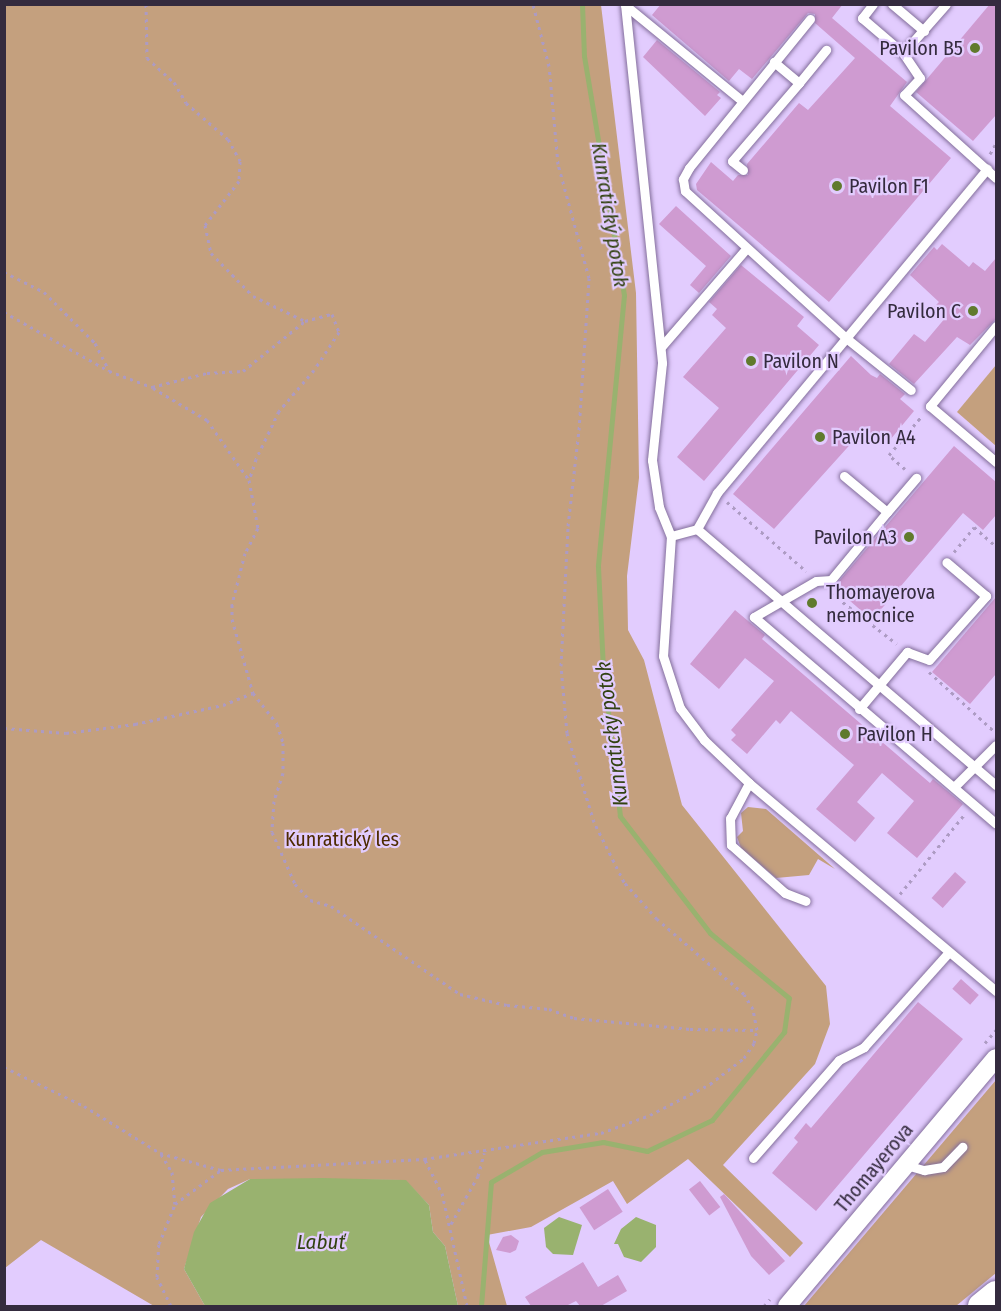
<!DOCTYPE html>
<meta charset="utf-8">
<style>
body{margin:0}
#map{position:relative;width:1001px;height:1311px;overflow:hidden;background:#e2ccfe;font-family:"Fira Sans Condensed",sans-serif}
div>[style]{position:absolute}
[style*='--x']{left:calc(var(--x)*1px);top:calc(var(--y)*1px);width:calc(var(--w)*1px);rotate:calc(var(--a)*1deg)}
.green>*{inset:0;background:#c4a07e}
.water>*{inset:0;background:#99b26f}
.stream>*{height:5px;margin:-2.5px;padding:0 2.5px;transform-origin:2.5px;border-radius:2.5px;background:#99b26f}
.building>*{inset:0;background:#cf9bd1;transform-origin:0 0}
.path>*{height:3px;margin-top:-1.5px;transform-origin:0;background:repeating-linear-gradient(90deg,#ad9bc3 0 3px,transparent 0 7.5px)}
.roads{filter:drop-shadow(0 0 2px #836e9b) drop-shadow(0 0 2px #836e9b)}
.service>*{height:9px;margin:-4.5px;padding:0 4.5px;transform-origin:4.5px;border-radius:4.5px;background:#fff}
.minor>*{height:18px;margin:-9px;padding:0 9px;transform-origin:9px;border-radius:9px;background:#fff}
.secondary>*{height:26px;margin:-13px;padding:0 13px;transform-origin:13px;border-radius:13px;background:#fff}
.dots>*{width:16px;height:16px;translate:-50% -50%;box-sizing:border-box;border:3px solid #e2ccfe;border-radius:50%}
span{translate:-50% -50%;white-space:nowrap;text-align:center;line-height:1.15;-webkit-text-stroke:4.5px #e2ccfe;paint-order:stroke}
.poi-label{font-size:20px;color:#342b3e}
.right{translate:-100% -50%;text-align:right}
.left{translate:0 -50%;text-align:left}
.park-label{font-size:20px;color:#4d2a00}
.street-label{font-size:20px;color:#342b3e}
.water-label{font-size:21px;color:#324211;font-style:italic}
.frame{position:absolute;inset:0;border:6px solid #342b3e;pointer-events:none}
</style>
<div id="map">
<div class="green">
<div style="clip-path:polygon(5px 5px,601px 5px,636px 293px,639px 478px,627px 576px,628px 630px,644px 660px,682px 805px,826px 986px,830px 1024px,815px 1064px,723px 1165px,803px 1243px,790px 1257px,688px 1159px,627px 1204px,613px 1181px,531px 1227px,487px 1235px,507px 1306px,458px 1306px,445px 1246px,433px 1232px,429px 1205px,405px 1180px,250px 1179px,228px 1189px,201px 1217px,184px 1269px,205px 1306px,154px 1306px,41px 1240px,5px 1268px)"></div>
<div style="clip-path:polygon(996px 365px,996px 446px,957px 412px)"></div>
<div style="clip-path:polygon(748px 807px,766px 809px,835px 869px,818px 859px,809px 875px,776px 878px,741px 848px,737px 837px,743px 831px,741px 813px)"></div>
<div style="clip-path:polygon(996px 1080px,996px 1273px,956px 1306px,804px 1306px)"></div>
</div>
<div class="water">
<div style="clip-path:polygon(322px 1178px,406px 1180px,429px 1205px,433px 1232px,445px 1246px,458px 1306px,205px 1306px,184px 1269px,194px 1232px,210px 1203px,250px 1179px)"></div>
<div style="clip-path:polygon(559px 1217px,582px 1225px,573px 1255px,553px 1254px,546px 1247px,544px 1228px)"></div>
<div style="clip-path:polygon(636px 1217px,656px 1225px,656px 1247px,641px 1262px,624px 1257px,618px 1244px,614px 1244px,621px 1229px)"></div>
</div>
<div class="stream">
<div style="--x:481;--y:1306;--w:124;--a:-85.4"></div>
<div style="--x:491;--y:1182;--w:59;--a:-30.5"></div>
<div style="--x:542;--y:1152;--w:62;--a:-9.3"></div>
<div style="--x:603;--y:1142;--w:45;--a:11.6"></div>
<div style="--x:647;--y:1151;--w:72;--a:-25.5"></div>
<div style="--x:712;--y:1120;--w:114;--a:-50.7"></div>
<div style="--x:784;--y:1032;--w:34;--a:-82"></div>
<div style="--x:789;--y:998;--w:102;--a:-140.6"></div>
<div style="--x:710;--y:933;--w:148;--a:-127.6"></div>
<div style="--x:620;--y:816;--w:148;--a:-96.6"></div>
<div style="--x:603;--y:669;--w:104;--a:-92.8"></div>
<div style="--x:598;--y:565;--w:271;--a:-84.5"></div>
<div style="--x:624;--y:295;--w:242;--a:-99.5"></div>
<div style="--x:584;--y:56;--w:52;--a:-92.2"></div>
</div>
<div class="building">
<div style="clip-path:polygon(661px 4px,843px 4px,832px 18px,907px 82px,890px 106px,951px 158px,829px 302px,697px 190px,696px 184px,711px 162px,733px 181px,738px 175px,748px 175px,747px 164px,799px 103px,808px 110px,855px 58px,815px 23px,815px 14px,808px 13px,752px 79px,739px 69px,729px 81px,652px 15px)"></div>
<div style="clip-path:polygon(990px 4px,996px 4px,996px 115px,973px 141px,916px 92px)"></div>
<div style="clip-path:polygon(657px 40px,720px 92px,717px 95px,721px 98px,705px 116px,643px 57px)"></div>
<div style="clip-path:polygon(676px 206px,731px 256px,699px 293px,690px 285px,706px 266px,659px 224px)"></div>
<div style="clip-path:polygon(942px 244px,969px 267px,973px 262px,985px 271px,996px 258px,996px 319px,970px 345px,957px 337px,914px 384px,889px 364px,914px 334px,925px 342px,946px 317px,934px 307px,939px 302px,910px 275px,934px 247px,937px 250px)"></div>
<div style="clip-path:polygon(741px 265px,804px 317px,797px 326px,819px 345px,704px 481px,677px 457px,719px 408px,683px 377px,726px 328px,712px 315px,717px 309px,709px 302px)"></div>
<div style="clip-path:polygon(851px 356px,871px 375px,877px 378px,880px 374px,905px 394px,900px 399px,914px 411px,885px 446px,865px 428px,774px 529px,733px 494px)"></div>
<div style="clip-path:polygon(954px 446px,996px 482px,996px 515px,983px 530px,963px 513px,872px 620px,834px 587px)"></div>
<div style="clip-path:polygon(996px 597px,996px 674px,970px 704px,932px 672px)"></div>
<div style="clip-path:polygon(735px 610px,765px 635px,762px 639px,930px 783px,933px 779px,963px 804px,917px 858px,887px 833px,914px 801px,882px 773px,857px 802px,875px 818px,855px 842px,816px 809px,854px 765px,791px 711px,780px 724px,776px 720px,747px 754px,731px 740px,736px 735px,731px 730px,774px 681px,745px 658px,719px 689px,690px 664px)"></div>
<div style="left:955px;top:872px;width:15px;height:35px;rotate:42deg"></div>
<div style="left:961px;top:979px;width:24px;height:13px;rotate:42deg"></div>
<div style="clip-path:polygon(918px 1002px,963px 1039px,816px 1211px,772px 1173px,798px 1142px,794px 1138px,806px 1123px,811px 1128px)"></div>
<div style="left:700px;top:1181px;width:33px;height:14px;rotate:52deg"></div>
<div style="left:608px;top:1189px;width:27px;height:34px;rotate:57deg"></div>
<div style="clip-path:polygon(724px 1194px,785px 1261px,769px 1275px,751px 1256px,720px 1197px)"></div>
<div style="clip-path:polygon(511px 1235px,519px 1241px,516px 1250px,510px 1253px,496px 1250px,503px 1237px)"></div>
<div style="clip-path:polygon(583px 1262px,598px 1287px,618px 1275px,627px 1291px,601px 1306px,580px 1306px,576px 1301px,566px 1306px,531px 1306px,525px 1297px)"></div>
</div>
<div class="path">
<div style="--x:146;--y:4;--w:54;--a:88.9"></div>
<div style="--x:147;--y:58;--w:36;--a:42"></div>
<div style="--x:174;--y:82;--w:24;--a:60"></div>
<div style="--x:186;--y:103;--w:55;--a:40.6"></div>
<div style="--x:228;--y:139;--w:25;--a:61"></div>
<div style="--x:240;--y:161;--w:20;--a:93"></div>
<div style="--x:239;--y:181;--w:56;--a:127.7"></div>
<div style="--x:205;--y:225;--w:29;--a:78"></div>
<div style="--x:211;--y:253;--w:60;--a:45.7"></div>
<div style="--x:253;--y:296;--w:58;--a:25.7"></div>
<div style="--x:990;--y:154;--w:13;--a:-61"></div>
<div style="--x:4;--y:272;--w:45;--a:26.6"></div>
<div style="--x:44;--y:292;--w:72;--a:45"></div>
<div style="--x:95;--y:343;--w:31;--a:63"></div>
<div style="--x:4;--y:312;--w:120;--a:29.3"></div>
<div style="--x:109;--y:371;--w:46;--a:20.4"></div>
<div style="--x:152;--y:387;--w:57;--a:-14.3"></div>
<div style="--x:207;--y:373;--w:36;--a:-3"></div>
<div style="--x:243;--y:371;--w:80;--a:-38.9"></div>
<div style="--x:305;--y:321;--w:28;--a:-15"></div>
<div style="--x:332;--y:314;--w:19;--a:69"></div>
<div style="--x:339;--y:332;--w:45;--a:123.3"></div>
<div style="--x:314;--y:370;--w:54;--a:130.5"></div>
<div style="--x:279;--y:411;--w:53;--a:115.6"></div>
<div style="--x:256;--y:459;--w:22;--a:108"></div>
<div style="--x:249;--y:480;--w:49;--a:79.4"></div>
<div style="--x:258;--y:528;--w:28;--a:117"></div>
<div style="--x:245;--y:553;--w:53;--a:104.3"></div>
<div style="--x:232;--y:604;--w:15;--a:90"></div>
<div style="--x:232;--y:619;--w:77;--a:74.2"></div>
<div style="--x:253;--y:693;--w:39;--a:52"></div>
<div style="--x:277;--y:724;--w:20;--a:72"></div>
<div style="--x:283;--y:743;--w:30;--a:90"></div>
<div style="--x:283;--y:773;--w:29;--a:108"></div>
<div style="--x:274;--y:801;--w:31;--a:94"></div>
<div style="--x:272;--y:832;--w:57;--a:66.1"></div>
<div style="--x:295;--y:884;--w:22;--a:47"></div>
<div style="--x:310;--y:900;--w:22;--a:16"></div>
<div style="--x:331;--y:906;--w:156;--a:34.3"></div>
<div style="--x:460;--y:994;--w:48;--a:13.2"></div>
<div style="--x:507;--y:1005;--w:42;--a:5.4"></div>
<div style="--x:549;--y:1009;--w:27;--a:20"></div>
<div style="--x:574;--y:1018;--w:117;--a:5.4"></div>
<div style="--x:690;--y:1029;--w:67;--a:0.9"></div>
<div style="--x:153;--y:388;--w:63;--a:30.7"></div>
<div style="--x:207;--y:420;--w:73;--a:55"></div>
<div style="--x:905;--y:469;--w:21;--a:-139"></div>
<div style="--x:889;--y:455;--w:50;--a:-49.9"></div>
<div style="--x:727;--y:502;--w:105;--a:41.1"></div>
<div style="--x:954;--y:552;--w:32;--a:-51"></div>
<div style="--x:974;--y:527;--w:29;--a:41"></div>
<div style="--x:831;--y:593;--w:83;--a:37.7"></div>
<div style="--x:929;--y:672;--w:89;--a:42.3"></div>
<div style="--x:4;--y:728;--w:62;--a:4.6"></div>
<div style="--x:66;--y:733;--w:70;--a:-7.4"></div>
<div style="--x:135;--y:724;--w:90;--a:-12.2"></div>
<div style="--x:223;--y:705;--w:32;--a:-22"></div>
<div style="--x:900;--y:894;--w:102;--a:-51"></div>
<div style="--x:985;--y:1043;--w:17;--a:-50"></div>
<div style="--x:4;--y:1067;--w:89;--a:26"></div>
<div style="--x:84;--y:1106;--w:89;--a:31.7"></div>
<div style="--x:160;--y:1153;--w:63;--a:15.6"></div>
<div style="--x:161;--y:1154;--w:21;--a:59"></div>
<div style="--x:172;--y:1172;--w:32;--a:85"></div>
<div style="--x:425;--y:1160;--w:37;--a:63"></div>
<div style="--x:442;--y:1193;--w:116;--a:77.5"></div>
<div style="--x:451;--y:1224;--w:55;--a:-60.6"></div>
<div style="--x:478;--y:1176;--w:24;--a:-75"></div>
<div style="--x:171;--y:1306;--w:32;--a:-116"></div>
<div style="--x:157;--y:1277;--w:33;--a:-87"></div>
<div style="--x:159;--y:1244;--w:43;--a:-68.2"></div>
<div style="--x:175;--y:1204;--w:57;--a:-36.5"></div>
<div style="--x:221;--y:1170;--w:203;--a:-3.1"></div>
<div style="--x:424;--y:1159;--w:179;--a:-8.4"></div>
<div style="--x:601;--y:1133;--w:52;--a:-20.2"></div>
<div style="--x:650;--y:1115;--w:68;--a:-27.3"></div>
<div style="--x:710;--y:1084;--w:43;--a:-37.4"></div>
<div style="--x:744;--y:1058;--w:18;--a:-56"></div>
<div style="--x:754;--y:1043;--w:13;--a:-77"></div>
<div style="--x:757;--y:1030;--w:21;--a:-101"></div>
<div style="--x:753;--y:1009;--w:17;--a:-121"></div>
<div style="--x:744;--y:994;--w:115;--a:-139.2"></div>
<div style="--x:657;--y:919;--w:50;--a:-131.7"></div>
<div style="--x:624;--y:882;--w:67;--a:-116.6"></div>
<div style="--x:594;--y:822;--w:93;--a:-106.9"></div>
<div style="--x:567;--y:733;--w:67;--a:-95.1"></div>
<div style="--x:561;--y:666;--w:140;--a:-87.1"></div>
<div style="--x:568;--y:526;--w:97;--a:-83.5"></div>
<div style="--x:579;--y:430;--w:152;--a:-86.2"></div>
<div style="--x:589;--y:278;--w:118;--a:-105.2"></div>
<div style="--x:558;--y:164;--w:98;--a:-95.2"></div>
<div style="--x:549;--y:66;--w:64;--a:-104.5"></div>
<div style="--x:764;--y:1306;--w:9;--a:-49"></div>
</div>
<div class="roads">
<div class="service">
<div style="--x:625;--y:4;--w:361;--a:84.1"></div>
<div style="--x:662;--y:363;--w:98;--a:95.9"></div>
<div style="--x:652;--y:460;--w:48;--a:81.5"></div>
<div style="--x:659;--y:507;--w:31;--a:68"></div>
<div style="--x:671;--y:536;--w:120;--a:93.8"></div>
<div style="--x:663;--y:656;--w:55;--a:71.9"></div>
<div style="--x:680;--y:708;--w:40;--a:53"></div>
<div style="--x:704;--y:740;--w:62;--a:43.7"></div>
<div style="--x:749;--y:783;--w:323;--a:40.1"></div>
<div style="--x:873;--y:4;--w:18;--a:128"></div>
<div style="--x:862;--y:18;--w:54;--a:40.5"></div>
<div style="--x:903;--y:53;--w:65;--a:-48.7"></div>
<div style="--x:892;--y:4;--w:42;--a:40.2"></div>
<div style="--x:625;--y:5;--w:150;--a:39.3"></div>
<div style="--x:810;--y:19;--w:192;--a:129.1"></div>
<div style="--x:689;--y:168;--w:13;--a:119"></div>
<div style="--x:683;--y:179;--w:12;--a:81"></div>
<div style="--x:685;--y:191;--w:218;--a:42.4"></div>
<div style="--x:846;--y:338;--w:83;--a:38.7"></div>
<div style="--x:903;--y:53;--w:30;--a:56"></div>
<div style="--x:920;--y:78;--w:23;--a:133"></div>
<div style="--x:904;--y:95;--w:124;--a:42.1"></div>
<div style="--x:799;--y:83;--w:43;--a:-50.7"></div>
<div style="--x:743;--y:170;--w:14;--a:-141"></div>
<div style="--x:732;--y:161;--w:103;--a:-49.3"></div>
<div style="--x:799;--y:83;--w:33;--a:-140"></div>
<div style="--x:996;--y:326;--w:104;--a:129.5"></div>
<div style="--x:930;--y:406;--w:87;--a:40.3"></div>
<div style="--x:661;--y:347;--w:130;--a:-49.1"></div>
<div style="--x:844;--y:476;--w:56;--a:39.9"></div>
<div style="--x:887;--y:512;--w:88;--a:129.5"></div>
<div style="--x:831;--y:580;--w:15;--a:176"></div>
<div style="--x:816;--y:581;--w:72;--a:149.9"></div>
<div style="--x:754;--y:617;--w:318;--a:40.5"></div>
<div style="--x:887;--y:512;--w:45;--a:-49.5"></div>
<div style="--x:697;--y:529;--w:394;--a:40.6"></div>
<div style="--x:671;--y:536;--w:27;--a:-15"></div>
<div style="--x:697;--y:529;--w:41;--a:-60.9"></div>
<div style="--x:717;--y:493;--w:422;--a:-50.2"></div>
<div style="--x:859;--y:709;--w:75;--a:-49.9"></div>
<div style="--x:907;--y:652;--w:23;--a:20"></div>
<div style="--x:929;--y:660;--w:86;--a:-48.3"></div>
<div style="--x:986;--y:596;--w:52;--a:-139.6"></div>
<div style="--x:749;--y:783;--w:40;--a:118"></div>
<div style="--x:730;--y:818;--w:27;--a:88"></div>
<div style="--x:731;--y:845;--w:72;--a:41.6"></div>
<div style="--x:785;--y:893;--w:22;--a:21"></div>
<div style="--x:954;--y:787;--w:59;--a:-45"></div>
<div style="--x:753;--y:1158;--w:130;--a:-48.7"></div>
<div style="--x:839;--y:1060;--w:28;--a:-27"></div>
<div style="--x:864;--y:1047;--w:126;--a:-48.2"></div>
<div style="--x:906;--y:1165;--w:19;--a:16"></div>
<div style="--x:924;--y:1170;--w:19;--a:-9"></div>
<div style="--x:943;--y:1167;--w:28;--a:-46"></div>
</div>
<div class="minor">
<div style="--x:787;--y:1306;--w:324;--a:-49.9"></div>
</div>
<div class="secondary">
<div style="--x:981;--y:1306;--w:19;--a:-39"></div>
</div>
</div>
<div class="dots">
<div style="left:975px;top:48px;background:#607a2d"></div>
<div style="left:837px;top:186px;background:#607a2d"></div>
<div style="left:973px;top:311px;background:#607a2d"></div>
<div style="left:751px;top:361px;background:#607a2d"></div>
<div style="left:820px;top:437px;background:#607a2d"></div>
<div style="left:909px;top:537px;background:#607a2d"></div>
<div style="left:812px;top:603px;background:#607a2d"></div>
<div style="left:845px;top:734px;background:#607a2d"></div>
</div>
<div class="poi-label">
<span class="right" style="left:963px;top:48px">Pavilon B5</span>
<span class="left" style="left:849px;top:186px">Pavilon F1</span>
<span class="right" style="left:961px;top:311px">Pavilon C</span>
<span class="left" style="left:763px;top:361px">Pavilon N</span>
<span class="left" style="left:832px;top:437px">Pavilon A4</span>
<span class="right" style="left:897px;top:537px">Pavilon A3</span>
<span class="left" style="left:826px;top:604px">Thomayerova<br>nemocnice</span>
<span class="left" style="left:857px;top:734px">Pavilon H</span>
</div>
<div class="park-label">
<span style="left:342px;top:839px">Kunratický les</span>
</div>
<div class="street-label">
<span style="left:874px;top:1168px;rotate:-50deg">Thomayerova</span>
</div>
<div class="water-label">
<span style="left:610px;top:215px;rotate:81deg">Kunratický potok</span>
<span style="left:612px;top:734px;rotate:-97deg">Kunratický potok</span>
<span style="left:321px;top:1242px">Labuť</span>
</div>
<div class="frame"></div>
</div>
